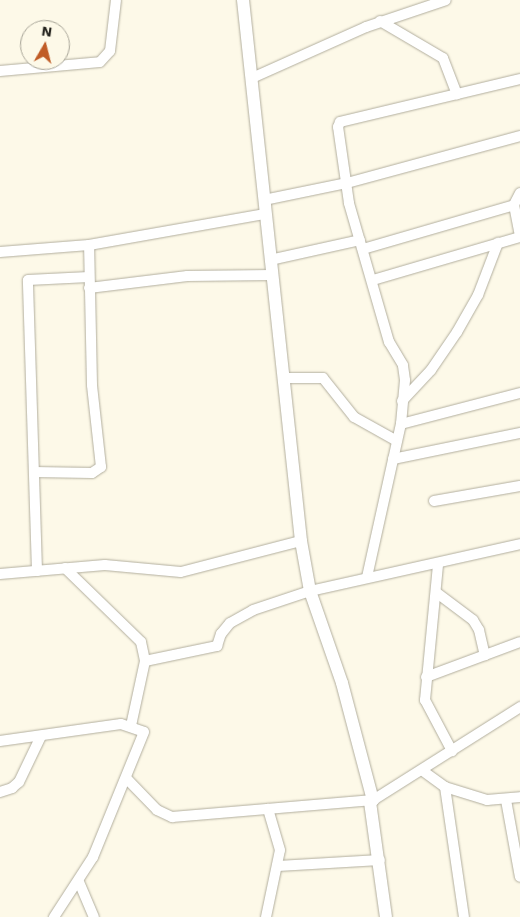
<!DOCTYPE html>
<style>
body{margin:0}
#map{position:relative;width:520px;height:917px;overflow:hidden;background:#fdf9e8;font-family:"Work Sans",sans-serif}
div>[style]{position:absolute}
[style*='--x']{left:calc(var(--x)*1px);top:calc(var(--y)*1px);width:calc(var(--w)*1px);rotate:calc(var(--a)*1deg)}
.roads{filter:drop-shadow(0 0 1px #b2ae9e) drop-shadow(0 0 1px #b2ae9e)}
.minor>*{height:10px;margin:-5px;padding:0 5px;transform-origin:5px;border-radius:5px;background:#fff}
.tertiary>*{height:12px;margin:-6px;padding:0 6px;transform-origin:6px;border-radius:6px;background:#fff}
span{translate:-50% -50%;white-space:nowrap;text-align:center;line-height:1.15;-webkit-text-stroke:5px #fdf9e8;paint-order:stroke}
.north{position:absolute;left:20px;top:20px;width:50px;height:50px;box-sizing:border-box;background:#fdf9e8;border:1px solid #a7a497;border-radius:50%;rotate:8deg;font-size:14px;font-weight:700;line-height:20px;text-align:center;color:#25241e}
.north::after{content:'';display:block;margin:auto;width:18px;height:22px;background:#c05c26;clip-path:polygon(50% 0,100% 100%,50% 72%,0 100%)}
</style>
<div id="map">
<div class="roads">
<div class="minor">
<div style="--x:380;--y:21;--w:73;--a:30.4"></div>
<div style="--x:443;--y:58;--w:39;--a:69"></div>
<div style="--x:0;--y:71;--w:100;--a:-5.1"></div>
<div style="--x:100;--y:62;--w:15;--a:-48"></div>
<div style="--x:110;--y:51;--w:51;--a:-83.3"></div>
<div style="--x:252;--y:78;--w:125;--a:-24.1"></div>
<div style="--x:366;--y:27;--w:84;--a:-18.6"></div>
<div style="--x:520;--y:193;--w:13;--a:117"></div>
<div style="--x:514;--y:205;--w:31;--a:79"></div>
<div style="--x:264;--y:200;--w:85;--a:-11.6"></div>
<div style="--x:347;--y:183;--w:179;--a:-15.2"></div>
<div style="--x:363;--y:249;--w:157;--a:-16.2"></div>
<div style="--x:0;--y:252;--w:89;--a:-4.5"></div>
<div style="--x:89;--y:245;--w:179;--a:-10"></div>
<div style="--x:270;--y:260;--w:92;--a:-12.5"></div>
<div style="--x:373;--y:280;--w:153;--a:-16.3"></div>
<div style="--x:89;--y:288;--w:99;--a:-7"></div>
<div style="--x:187;--y:276;--w:85;--a:-0.7"></div>
<div style="--x:283;--y:378;--w:40;--a:0"></div>
<div style="--x:323;--y:378;--w:50;--a:51.5"></div>
<div style="--x:354;--y:417;--w:49;--a:29.2"></div>
<div style="--x:402;--y:401;--w:42;--a:-46.9"></div>
<div style="--x:431;--y:370;--w:46;--a:-55.6"></div>
<div style="--x:457;--y:332;--w:43;--a:-60.4"></div>
<div style="--x:478;--y:295;--w:56;--a:-69"></div>
<div style="--x:401;--y:424;--w:123;--a:-14.6"></div>
<div style="--x:393;--y:459;--w:130;--a:-11.6"></div>
<div style="--x:34;--y:472;--w:58;--a:1"></div>
<div style="--x:92;--y:473;--w:11;--a:-34"></div>
<div style="--x:101;--y:467;--w:82;--a:-96.3"></div>
<div style="--x:92;--y:385;--w:140;--a:-91.2"></div>
<div style="--x:434;--y:501;--w:87;--a:-9.9"></div>
<div style="--x:438;--y:565;--w:136;--a:95.5"></div>
<div style="--x:425;--y:700;--w:58;--a:62.1"></div>
<div style="--x:65;--y:568;--w:106;--a:44.2"></div>
<div style="--x:141;--y:642;--w:19;--a:78"></div>
<div style="--x:145;--y:661;--w:66;--a:102.2"></div>
<div style="--x:37;--y:571;--w:291;--a:-91.8"></div>
<div style="--x:28;--y:280;--w:61;--a:-2.8"></div>
<div style="--x:0;--y:574;--w:105;--a:-4.9"></div>
<div style="--x:105;--y:565;--w:76;--a:5.3"></div>
<div style="--x:181;--y:572;--w:124;--a:-14.5"></div>
<div style="--x:367;--y:577;--w:157;--a:-77.5"></div>
<div style="--x:401;--y:424;--w:44;--a:-84.8"></div>
<div style="--x:405;--y:380;--w:15;--a:-98"></div>
<div style="--x:403;--y:365;--w:27;--a:-121"></div>
<div style="--x:389;--y:342;--w:145;--a:-106.1"></div>
<div style="--x:349;--y:203;--w:77;--a:-98.2"></div>
<div style="--x:338;--y:127;--w:5;--a:-68"></div>
<div style="--x:340;--y:122;--w:185;--a:-13.4"></div>
<div style="--x:437;--y:593;--w:45;--a:36.9"></div>
<div style="--x:473;--y:620;--w:12;--a:59"></div>
<div style="--x:479;--y:630;--w:26;--a:77"></div>
<div style="--x:145;--y:661;--w:74;--a:-11.8"></div>
<div style="--x:217;--y:646;--w:13;--a:-72"></div>
<div style="--x:221;--y:634;--w:14;--a:-51"></div>
<div style="--x:230;--y:623;--w:26;--a:-29"></div>
<div style="--x:253;--y:610;--w:60;--a:-18.4"></div>
<div style="--x:310;--y:591;--w:215;--a:-12.6"></div>
<div style="--x:426;--y:677;--w:100;--a:-20.4"></div>
<div style="--x:0;--y:741;--w:122;--a:-8"></div>
<div style="--x:121;--y:724;--w:24;--a:19"></div>
<div style="--x:144;--y:732;--w:135;--a:112.2"></div>
<div style="--x:93;--y:857;--w:72;--a:123"></div>
<div style="--x:423;--y:771;--w:27;--a:36"></div>
<div style="--x:445;--y:787;--w:44;--a:17.2"></div>
<div style="--x:487;--y:800;--w:33;--a:-5"></div>
<div style="--x:127;--y:779;--w:43;--a:45.9"></div>
<div style="--x:157;--y:810;--w:17;--a:25"></div>
<div style="--x:172;--y:817;--w:202;--a:-4.8"></div>
<div style="--x:445;--y:787;--w:131;--a:81.7"></div>
<div style="--x:0;--y:792;--w:13;--a:-18"></div>
<div style="--x:12;--y:788;--w:9;--a:-41"></div>
<div style="--x:19;--y:782;--w:51;--a:-64.4"></div>
<div style="--x:506;--y:800;--w:78;--a:79.7"></div>
<div style="--x:370;--y:802;--w:178;--a:-32.3"></div>
<div style="--x:278;--y:866;--w:102;--a:-3.4"></div>
<div style="--x:79;--y:882;--w:38;--a:67"></div>
<div style="--x:266;--y:917;--w:68;--a:-78.2"></div>
<div style="--x:280;--y:850;--w:43;--a:-106.3"></div>
</div>
<div class="tertiary">
<div style="--x:243;--y:0;--w:544;--a:83.88"></div>
<div style="--x:301;--y:541;--w:51;--a:79.8"></div>
<div style="--x:310;--y:591;--w:97;--a:70.8"></div>
<div style="--x:342;--y:683;--w:121;--a:75.2"></div>
<div style="--x:373;--y:800;--w:4;--a:146"></div>
<div style="--x:370;--y:802;--w:116;--a:82.1"></div>
</div>
</div>
<div class="north">N</div>
</div>
